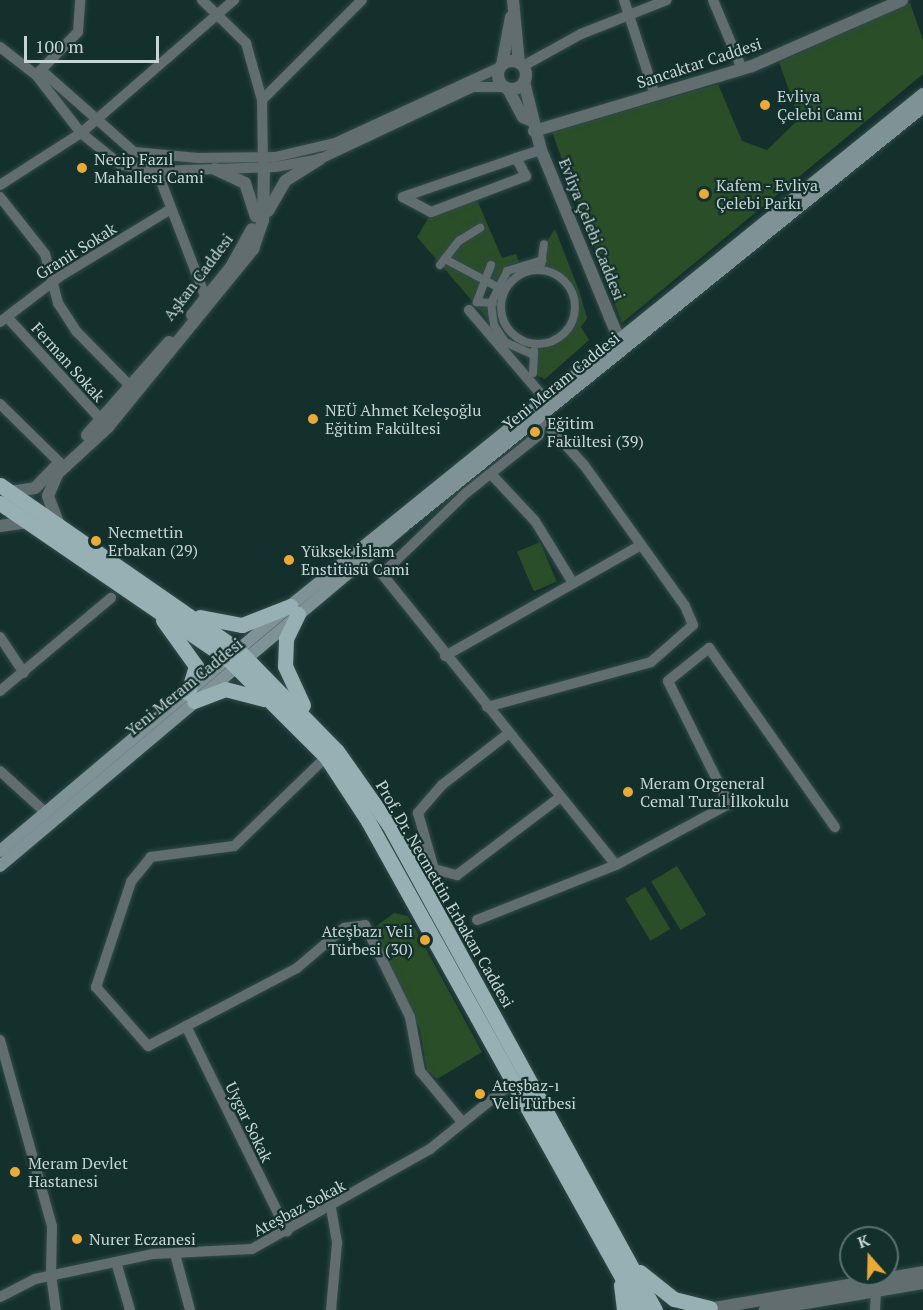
<!DOCTYPE html>
<meta charset="utf-8">
<style>
body{margin:0}
#map{position:relative;width:923px;height:1310px;overflow:hidden;background:#14302d;font-family:"PT Serif",serif}
div>[style]{position:absolute}
[style*='--x']{left:calc(var(--x)*1px);top:calc(var(--y)*1px);width:calc(var(--w)*1px);rotate:calc(var(--a)*1deg)}
.green>*{inset:0;background:#2a4e28;transform-origin:0 0}
.roads{filter:drop-shadow(0 0 2px #304b48) drop-shadow(0 0 2px #304b48)}
.pedestrian>*{height:8px;margin:-4px;padding:0 4px;transform-origin:4px;border-radius:4px;background:#616d6f}
.pedestrian>.ring{margin:-4px;padding:0;box-sizing:content-box;background:none;border:8px solid #616d6f;border-radius:50%}
.minor>*{height:10px;margin:-5px;padding:0 5px;transform-origin:5px;border-radius:5px;background:#616d6f}
.tertiary>*{height:12px;margin:-6px;padding:0 6px;transform-origin:6px;border-radius:6px;background:#616d6f}
.tertiary>.ring{margin:-6px;padding:0;box-sizing:content-box;background:none;border:12px solid #616d6f;border-radius:50%}
.secondary>*{height:12px;margin:-6px;padding:0 6px;transform-origin:6px;border-radius:6px;background:#7f9396}
.primary>*{height:15px;margin:-7.5px;padding:0 7.5px;transform-origin:7.5px;border-radius:7.5px;background:#96b0b4}
.dots>*{width:16px;height:16px;translate:-50% -50%;box-sizing:border-box;border:3px solid #14302d;border-radius:50%}
span{translate:-50% -50%;white-space:nowrap;text-align:center;line-height:1.15;-webkit-text-stroke:4.5px #14302d;paint-order:stroke}
.street-label{font-size:16px;color:#c6d6d4}
.poi-label{font-size:16px;color:#c6d6d4}
.left{translate:0 -50%;text-align:left}
.right{translate:-100% -50%;text-align:right}
.north{position:absolute;left:839px;top:1226px;width:60px;height:60px;box-sizing:border-box;background:#14302d;border:2px solid #5b7270;border-radius:50%;rotate:340deg;font-size:16px;font-weight:700;line-height:24px;text-align:center;color:#c6d6d4}
.north::after{content:'';display:block;margin:auto;width:21px;height:27px;background:#e9aa38;clip-path:polygon(50% 0,100% 100%,50% 72%,0 100%)}
.scale{position:absolute;left:24px;top:36px;width:135px;height:27px;box-sizing:border-box;border:3px solid #c6d6d4;border-top:0;padding-left:8px;font-size:18px;line-height:21px;white-space:nowrap;color:#c6d6d4;-webkit-text-stroke:4px #14302d;paint-order:stroke}
</style>
<div id="map">
<div class="green">
<div style="clip-path:polygon(910px 3px,923px 40px,923px 74px,622px 323px,552px 132px,718px 84px,742px 141px,767px 150px,799px 119px,779px 62px)"></div>
<div style="clip-path:polygon(477px 200px,502px 258px,516px 254px,519px 262px,496px 284px,481px 280px,475px 304px,489px 305px,492px 324px,417px 237px,429px 217px)"></div>
<div style="clip-path:polygon(555px 229px,578px 288px,587px 318px,581px 327px,589px 340px,545px 379px,534px 374px,536px 346px,561px 339px,576px 320px,578px 307px,569px 282px,543px 268px,545px 244px)"></div>
<div style="left:540px;top:542px;width:43px;height:25px;rotate:67deg"></div>
<div style="left:677px;top:866px;width:57px;height:30px;rotate:59deg"></div>
<div style="left:645px;top:887px;width:49px;height:23px;rotate:59deg"></div>
<div style="clip-path:polygon(394px 913px,408px 916px,482px 1052px,437px 1079px,427px 1070px,420px 1029px,371px 930px)"></div>
</div>
<div class="roads">
<div class="pedestrian">
<div style="--x:445;--y:259;--w:61;--a:28.2"></div>
<div style="--x:440;--y:265;--w:31;--a:-52"></div>
<div style="--x:459;--y:241;--w:25;--a:-32"></div>
<div style="--x:491;--y:265;--w:40;--a:111"></div>
<div style="--x:477;--y:302;--w:16;--a:4"></div>
<div style="--x:541;--y:265;--w:21;--a:-82"></div>
<div class="ring" style="left:501px;top:270px;width:66px;height:66px"></div>
<div style="--x:534;--y:355;--w:32;--a:-156"></div>
<div style="--x:505;--y:342;--w:20;--a:-123"></div>
<div style="--x:494;--y:325;--w:22;--a:-98"></div>
<div style="--x:491;--y:303;--w:36;--a:-63"></div>
<div style="--x:507;--y:271;--w:37;--a:-17"></div>
<div style="--x:533;--y:373;--w:22;--a:-87"></div>
</div>
<div class="minor">
<div style="--x:202;--y:0;--w:62;--a:44.3"></div>
<div style="--x:246;--y:43;--w:59;--a:74.3"></div>
<div style="--x:262;--y:100;--w:62;--a:89.1"></div>
<div style="--x:624;--y:0;--w:100;--a:71.9"></div>
<div style="--x:713;--y:0;--w:75;--a:67.2"></div>
<div style="--x:0;--y:47;--w:46;--a:37.9"></div>
<div style="--x:36;--y:75;--w:73;--a:52.2"></div>
<div style="--x:81;--y:133;--w:51;--a:38.7"></div>
<div style="--x:121;--y:165;--w:36;--a:9"></div>
<div style="--x:157;--y:171;--w:118;--a:-1.9"></div>
<div style="--x:275;--y:167;--w:46;--a:-10.1"></div>
<div style="--x:320;--y:159;--w:169;--a:-25.2"></div>
<div style="--x:473;--y:87;--w:31;--a:0"></div>
<div style="--x:523;--y:66;--w:66;--a:-28.9"></div>
<div style="--x:581;--y:34;--w:92;--a:-21.6"></div>
<div style="--x:41;--y:70;--w:124;--a:41.4"></div>
<div style="--x:134;--y:152;--w:64;--a:5.4"></div>
<div style="--x:198;--y:158;--w:77;--a:-0.7"></div>
<div style="--x:275;--y:157;--w:62;--a:-13.1"></div>
<div style="--x:335;--y:143;--w:182;--a:-24.7"></div>
<div style="--x:36;--y:75;--w:60;--a:-45.7"></div>
<div style="--x:78;--y:32;--w:32;--a:-86"></div>
<div style="--x:262;--y:100;--w:141;--a:-45"></div>
<div style="--x:516;--y:158;--w:21;--a:61"></div>
<div style="--x:526;--y:176;--w:102;--a:159.2"></div>
<div style="--x:431;--y:212;--w:32;--a:-152"></div>
<div style="--x:403;--y:197;--w:120;--a:-19"></div>
<div style="--x:516;--y:158;--w:26;--a:-18"></div>
<div style="--x:157;--y:171;--w:142;--a:69"></div>
<div style="--x:0;--y:185;--w:96;--a:-32.7"></div>
<div style="--x:81;--y:133;--w:203;--a:-41"></div>
<div style="--x:0;--y:197;--w:73;--a:51.7"></div>
<div style="--x:45;--y:254;--w:51;--a:75.1"></div>
<div style="--x:58;--y:303;--w:33;--a:57"></div>
<div style="--x:76;--y:331;--w:86;--a:45.5"></div>
<div style="--x:469;--y:310;--w:118;--a:49.5"></div>
<div style="--x:7;--y:317;--w:147;--a:47.5"></div>
<div style="--x:0;--y:322;--w:74;--a:-37.3"></div>
<div style="--x:59;--y:277;--w:131;--a:-31.3"></div>
<div style="--x:0;--y:404;--w:88;--a:44.5"></div>
<div style="--x:541;--y:418;--w:17;--a:97"></div>
<div style="--x:539;--y:435;--w:93;--a:141.5"></div>
<div style="--x:466;--y:493;--w:117;--a:136"></div>
<div style="--x:382;--y:574;--w:373;--a:51.2"></div>
<div style="--x:491;--y:474;--w:64;--a:46.9"></div>
<div style="--x:535;--y:521;--w:73;--a:58.5"></div>
<div style="--x:0;--y:637;--w:43;--a:56.3"></div>
<div style="--x:445;--y:656;--w:225;--a:-29.5"></div>
<div style="--x:0;--y:691;--w:145;--a:-40"></div>
<div style="--x:487;--y:707;--w:170;--a:-15.3"></div>
<div style="--x:651;--y:662;--w:56;--a:-41.4"></div>
<div style="--x:693;--y:625;--w:21;--a:-113"></div>
<div style="--x:685;--y:606;--w:173;--a:-125.6"></div>
<div style="--x:584;--y:465;--w:68;--a:-132.6"></div>
<div style="--x:509;--y:733;--w:85;--a:142.2"></div>
<div style="--x:442;--y:785;--w:37;--a:131"></div>
<div style="--x:418;--y:813;--w:58;--a:74.1"></div>
<div style="--x:434;--y:869;--w:24;--a:15"></div>
<div style="--x:457;--y:875;--w:129;--a:-37.1"></div>
<div style="--x:326;--y:757;--w:128;--a:135.9"></div>
<div style="--x:234;--y:846;--w:84;--a:172.5"></div>
<div style="--x:151;--y:857;--w:32;--a:129"></div>
<div style="--x:131;--y:882;--w:111;--a:108.4"></div>
<div style="--x:96;--y:987;--w:79;--a:48.6"></div>
<div style="--x:148;--y:1046;--w:168;--a:-27.6"></div>
<div style="--x:297;--y:968;--w:62;--a:-40.4"></div>
<div style="--x:344;--y:928;--w:21;--a:-8"></div>
<div style="--x:365;--y:925;--w:102;--a:63.9"></div>
<div style="--x:410;--y:1017;--w:55;--a:79.5"></div>
<div style="--x:420;--y:1071;--w:67;--a:50.4"></div>
<div style="--x:0;--y:771;--w:59;--a:42.3"></div>
<div style="--x:477;--y:920;--w:149;--a:-21.6"></div>
<div style="--x:616;--y:865;--w:128;--a:-28.4"></div>
<div style="--x:729;--y:804;--w:137;--a:-116.4"></div>
<div style="--x:668;--y:681;--w:53;--a:-38.8"></div>
<div style="--x:709;--y:648;--w:219;--a:54.9"></div>
<div style="--x:186;--y:1026;--w:229;--a:63.8"></div>
<div style="--x:0;--y:1040;--w:193;--a:74.4"></div>
<div style="--x:52;--y:1226;--w:49;--a:91.2"></div>
<div style="--x:51;--y:1275;--w:35;--a:82"></div>
<div style="--x:331;--y:1208;--w:36;--a:80"></div>
<div style="--x:337;--y:1243;--w:67;--a:95.1"></div>
<div style="--x:175;--y:1254;--w:58;--a:75"></div>
<div style="--x:116;--y:1262;--w:50;--a:73.7"></div>
<div style="--x:0;--y:1297;--w:39;--a:-27"></div>
<div style="--x:35;--y:1279;--w:121;--a:-12"></div>
<div style="--x:153;--y:1254;--w:99;--a:-2.9"></div>
<div style="--x:252;--y:1249;--w:204;--a:-29.3"></div>
<div style="--x:430;--y:1149;--w:105;--a:-38.8"></div>
<div style="--x:875;--y:1310;--w:19;--a:-87"></div>
</div>
<div class="tertiary">
<div style="--x:513;--y:0;--w:63;--a:84.6"></div>
<div class="ring" style="left:498px;top:61px;width:16px;height:16px"></div>
<div style="--x:502;--y:65;--w:49;--a:-79.4"></div>
<div style="--x:524;--y:82;--w:70;--a:76"></div>
<div style="--x:541;--y:150;--w:213;--a:67.6"></div>
<div style="--x:508;--y:89;--w:32;--a:62"></div>
<div style="--x:523;--y:117;--w:8;--a:23"></div>
<div style="--x:534;--y:131;--w:227;--a:-16.6"></div>
<div style="--x:752;--y:66;--w:164;--a:-23.7"></div>
<div style="--x:215;--y:169;--w:33;--a:25"></div>
<div style="--x:245;--y:183;--w:35;--a:72"></div>
<div style="--x:268;--y:211;--w:34;--a:-60"></div>
<div style="--x:285;--y:181;--w:41;--a:-32.2"></div>
<div style="--x:192;--y:315;--w:62;--a:-50.9"></div>
<div style="--x:231;--y:267;--w:43;--a:-61.1"></div>
<div style="--x:87;--y:435;--w:124;--a:-48.6"></div>
<div style="--x:10;--y:492;--w:25;--a:-9"></div>
<div style="--x:35;--y:488;--w:30;--a:-46"></div>
<div style="--x:59;--y:525;--w:31;--a:-111"></div>
<div style="--x:48;--y:496;--w:25;--a:-67"></div>
<div style="--x:58;--y:473;--w:68;--a:-42.6"></div>
<div style="--x:108;--y:427;--w:230;--a:-50.8"></div>
<div style="--x:253;--y:249;--w:31;--a:-71"></div>
<div style="--x:263;--y:220;--w:53;--a:-88.9"></div>
<div style="--x:0;--y:526;--w:27;--a:-8"></div>
<div style="--x:703;--y:1310;--w:223;--a:-9.8"></div>
<div style="--x:765;--y:1310;--w:160;--a:-9.7"></div>
</div>
<div class="secondary">
<div style="--x:0;--y:851;--w:380;--a:-40.2"></div>
<div style="--x:290;--y:606;--w:814;--a:-38.97"></div>
<div style="--x:0;--y:866;--w:528;--a:-40.08"></div>
<div style="--x:404;--y:526;--w:667;--a:-38.91"></div>
</div>
<div class="primary">
<div style="--x:0;--y:485;--w:290;--a:34.7"></div>
<div style="--x:238;--y:650;--w:141;--a:45.6"></div>
<div style="--x:337;--y:751;--w:90;--a:54.9"></div>
<div style="--x:389;--y:825;--w:553;--a:61.26"></div>
<div style="--x:0;--y:503;--w:276;--a:34.4"></div>
<div style="--x:228;--y:659;--w:139;--a:45"></div>
<div style="--x:326;--y:757;--w:77;--a:56.7"></div>
<div style="--x:368;--y:821;--w:560;--a:60.92"></div>
<div style="--x:298;--y:614;--w:28;--a:116"></div>
<div style="--x:286;--y:639;--w:27;--a:92"></div>
<div style="--x:285;--y:666;--w:43;--a:65.2"></div>
<div style="--x:200;--y:617;--w:43;--a:10.8"></div>
<div style="--x:242;--y:625;--w:52;--a:-21.6"></div>
<div style="--x:163;--y:620;--w:57;--a:54.3"></div>
<div style="--x:196;--y:666;--w:28;--a:107"></div>
<div style="--x:194;--y:701;--w:33;--a:-21"></div>
<div style="--x:225;--y:689;--w:40;--a:14.4"></div>
<div style="--x:640;--y:1272;--w:43;--a:38.5"></div>
<div style="--x:674;--y:1299;--w:37;--a:14"></div>
<div style="--x:621;--y:1285;--w:25;--a:83"></div>
</div>
</div>
<div class="dots">
<div style="left:765px;top:105px;background:#e9aa38"></div>
<div style="left:82px;top:168px;background:#e9aa38"></div>
<div style="left:704px;top:194px;background:#e9aa38"></div>
<div style="left:313px;top:419px;background:#e9aa38"></div>
<div style="left:535px;top:432px;background:#e9aa38"></div>
<div style="left:96px;top:541px;background:#e9aa38"></div>
<div style="left:289px;top:560px;background:#e9aa38"></div>
<div style="left:628px;top:792px;background:#e9aa38"></div>
<div style="left:425px;top:940px;background:#e9aa38"></div>
<div style="left:480px;top:1094px;background:#e9aa38"></div>
<div style="left:15px;top:1172px;background:#e9aa38"></div>
<div style="left:77px;top:1239px;background:#e9aa38"></div>
</div>
<div class="street-label">
<span style="left:699px;top:63px;rotate:-18deg">Sancaktar Caddesi</span>
<span style="left:592px;top:229px;rotate:68deg">Evliya Çelebi Caddesi</span>
<span style="left:76px;top:251px;rotate:-32deg">Granit Sokak</span>
<span style="left:198px;top:277px;rotate:-53deg">Aşkan Caddesi</span>
<span style="left:68px;top:362px;rotate:48deg">Ferman Sokak</span>
<span style="left:561px;top:381px;rotate:-39deg">Yeni Meram Caddesi</span>
<span style="left:184px;top:687px;rotate:-39deg">Yeni Meram Caddesi</span>
<span style="left:445px;top:894px;rotate:60deg">Prof. Dr. Necmettin Erbakan Caddesi</span>
<span style="left:249px;top:1122px;rotate:64deg">Uygar Sokak</span>
<span style="left:299px;top:1208px;rotate:-28deg">Ateşbaz Sokak</span>
</div>
<div class="poi-label">
<span class="left" style="left:777px;top:105px">Evliya<br>Çelebi Cami</span>
<span class="left" style="left:94px;top:168px">Necip Fazıl<br>Mahallesi Cami</span>
<span class="left" style="left:716px;top:194px">Kafem - Evliya<br>Çelebi Parkı</span>
<span class="left" style="left:325px;top:419px">NEÜ Ahmet Keleşoğlu<br>Eğitim Fakültesi</span>
<span class="left" style="left:547px;top:432px">Eğitim<br>Fakültesi (39)</span>
<span class="left" style="left:108px;top:541px">Necmettin<br>Erbakan (29)</span>
<span class="left" style="left:301px;top:560px">Yüksek İslam<br>Enstitüsü Cami</span>
<span class="left" style="left:640px;top:792px">Meram Orgeneral<br>Cemal Tural İlkokulu</span>
<span class="right" style="left:413px;top:940px">Ateşbazı Veli<br>Türbesi (30)</span>
<span class="left" style="left:492px;top:1094px">Ateşbaz-ı<br>Veli Türbesi</span>
<span class="left" style="left:28px;top:1172px">Meram Devlet<br>Hastanesi</span>
<span class="left" style="left:89px;top:1239px">Nurer Eczanesi</span>
</div>
<div class="north">K</div>
<div class="scale">100 m</div>
</div>
